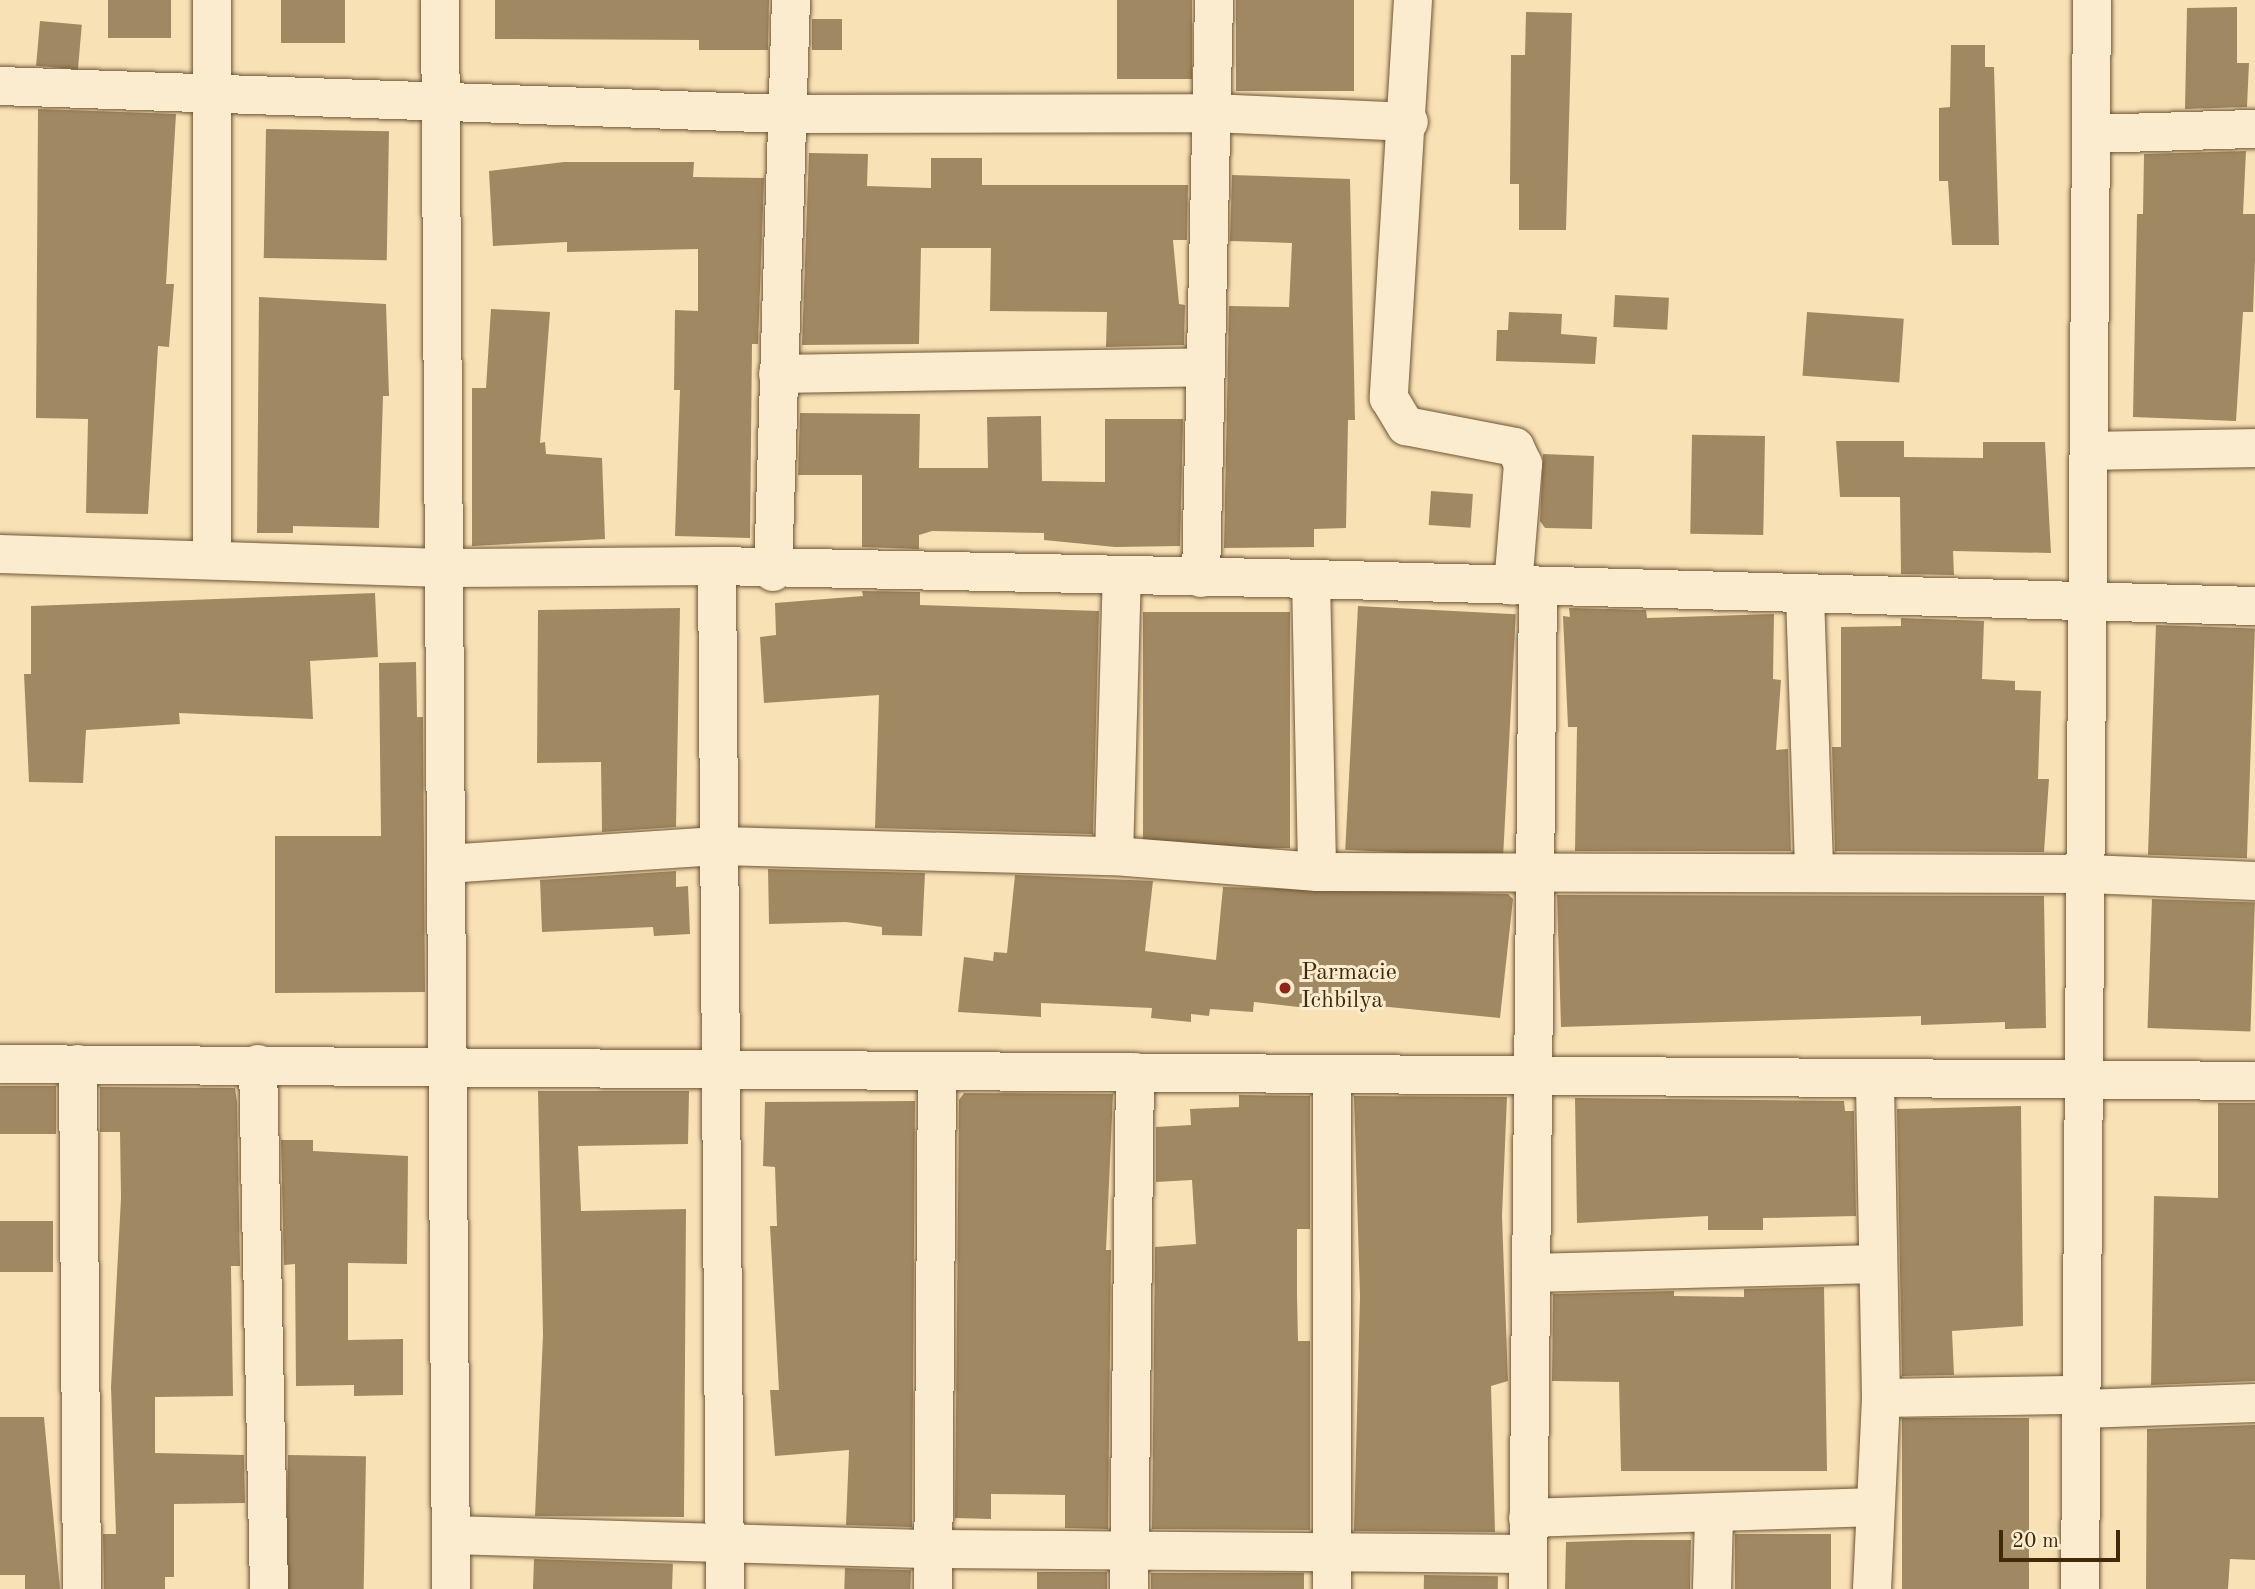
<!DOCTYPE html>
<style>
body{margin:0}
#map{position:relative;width:2255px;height:1589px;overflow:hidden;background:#f9e1b6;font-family:"Old Standard TT",serif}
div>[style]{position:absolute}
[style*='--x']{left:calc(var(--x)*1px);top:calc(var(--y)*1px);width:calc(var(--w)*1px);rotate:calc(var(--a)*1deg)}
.building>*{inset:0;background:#a08862;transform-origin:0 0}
.roads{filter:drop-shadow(0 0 2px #6e5634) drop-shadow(0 0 2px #6e5634)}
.street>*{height:38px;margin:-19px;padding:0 19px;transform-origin:19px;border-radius:19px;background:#fbecd0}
.dots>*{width:19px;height:19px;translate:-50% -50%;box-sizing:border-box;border:4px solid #fbecd0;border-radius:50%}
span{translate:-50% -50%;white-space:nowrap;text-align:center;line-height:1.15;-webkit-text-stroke:6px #fbecd0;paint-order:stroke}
.poi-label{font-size:24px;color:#402808}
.left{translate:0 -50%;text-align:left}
.scale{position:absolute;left:1999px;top:1530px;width:121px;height:32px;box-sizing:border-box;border:4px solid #402808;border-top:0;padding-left:9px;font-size:21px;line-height:24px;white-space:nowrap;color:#402808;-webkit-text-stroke:5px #fbecd0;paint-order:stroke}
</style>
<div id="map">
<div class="building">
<div style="left:108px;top:0;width:63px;height:38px"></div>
<div style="left:281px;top:0;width:64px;height:43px"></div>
<div style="clip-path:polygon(495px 0,769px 0,768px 50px,699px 50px,699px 40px,495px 39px)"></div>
<div style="left:1117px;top:0;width:75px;height:79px"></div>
<div style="left:1236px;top:0;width:118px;height:91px"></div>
<div style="clip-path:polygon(2237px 7px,2237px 63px,2249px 63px,2247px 107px,2185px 109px,2187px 8px)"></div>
<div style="clip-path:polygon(1526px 12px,1572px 13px,1566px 230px,1519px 230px,1519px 184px,1510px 184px,1511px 55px,1525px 55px)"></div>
<div style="left:812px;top:19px;width:30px;height:31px"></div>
<div style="left:40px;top:21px;width:42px;height:45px;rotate:5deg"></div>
<div style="clip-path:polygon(1951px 45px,1985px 45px,1985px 67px,1994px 67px,1999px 245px,1952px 245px,1948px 181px,1939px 181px,1939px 108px,1950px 107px)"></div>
<div style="clip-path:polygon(38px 109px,176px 114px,166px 284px,174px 284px,169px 347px,158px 346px,148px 514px,86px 513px,88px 419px,36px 418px)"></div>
<div style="left:266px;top:129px;width:123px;height:129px;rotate:1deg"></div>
<div style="clip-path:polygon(2246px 151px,2243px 214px,2255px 214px,2255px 261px,2253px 312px,2243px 312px,2236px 421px,2133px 417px,2137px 214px,2143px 214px,2144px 154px)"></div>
<div style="clip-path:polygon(809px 153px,868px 154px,867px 186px,931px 188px,931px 158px,982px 158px,982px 185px,1188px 185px,1187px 240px,1173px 240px,1179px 304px,1185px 305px,1184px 345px,1106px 347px,1107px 312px,990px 311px,991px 248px,921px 248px,919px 344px,802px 345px)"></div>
<div style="clip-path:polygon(564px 162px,694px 162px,693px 177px,764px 178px,758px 344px,752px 344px,750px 538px,675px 536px,680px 390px,674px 390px,675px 310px,698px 311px,698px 249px,567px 252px,567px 242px,493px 246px,489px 171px)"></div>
<div style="clip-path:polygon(1232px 175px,1350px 179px,1355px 420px,1348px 420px,1346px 528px,1314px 529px,1314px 547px,1224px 548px,1229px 306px,1289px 307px,1292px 243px,1230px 241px)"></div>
<div style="left:1615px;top:295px;width:54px;height:32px;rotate:3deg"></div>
<div style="clip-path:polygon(259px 297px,386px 304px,389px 396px,383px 396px,379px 528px,293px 526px,293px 533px,257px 533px)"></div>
<div style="clip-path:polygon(491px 309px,550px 312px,540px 443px,545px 442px,546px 454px,602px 458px,605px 539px,472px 546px,472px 388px,486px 388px)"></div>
<div style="clip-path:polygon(1509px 312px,1562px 314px,1561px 334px,1597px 337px,1595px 364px,1496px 361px,1497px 330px,1508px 330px)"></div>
<div style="left:1807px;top:312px;width:97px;height:64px;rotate:4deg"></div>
<div style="clip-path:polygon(800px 413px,920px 414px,919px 468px,988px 468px,987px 417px,1041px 416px,1042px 481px,1105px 482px,1105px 419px,1183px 419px,1180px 546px,1115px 547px,1044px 540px,1044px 533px,932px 531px,919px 535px,919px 549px,862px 547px,862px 475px,798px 475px)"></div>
<div style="left:1765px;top:436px;width:99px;height:73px;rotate:91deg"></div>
<div style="clip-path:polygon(1836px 441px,1904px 441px,1904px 457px,1983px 458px,1983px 442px,2045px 442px,2051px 553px,1953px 551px,1954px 575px,1901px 574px,1900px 497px,1840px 497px)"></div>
<div style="clip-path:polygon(1543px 454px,1594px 456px,1592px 529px,1545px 528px,1540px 521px)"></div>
<div style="left:1431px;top:491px;width:42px;height:34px;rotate:4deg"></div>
<div style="clip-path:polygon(862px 591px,920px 592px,920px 605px,1099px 611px,1093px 834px,875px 828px,879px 695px,764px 703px,760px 637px,776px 635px,775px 603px,863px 596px)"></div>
<div style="clip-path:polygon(375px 593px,378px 657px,310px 661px,313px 719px,179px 713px,180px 724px,86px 730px,83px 783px,29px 782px,24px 674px,31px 674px,31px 606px)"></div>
<div style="left:1358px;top:606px;width:158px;height:244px;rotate:3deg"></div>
<div style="clip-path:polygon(680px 608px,676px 827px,602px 832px,601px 762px,537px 763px,538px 610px)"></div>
<div style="clip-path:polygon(1569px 608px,1646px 610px,1647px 618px,1774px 614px,1773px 679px,1781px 680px,1776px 750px,1788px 749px,1791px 851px,1575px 851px,1577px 727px,1568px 727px,1563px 616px,1570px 617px)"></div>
<div style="left:1290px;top:612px;width:236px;height:147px;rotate:90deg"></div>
<div style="clip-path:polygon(1901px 618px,1984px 621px,1982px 679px,2015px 681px,2015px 690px,2041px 691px,2038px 779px,2049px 779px,2044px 852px,1835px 851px,1832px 747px,1841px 747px,1841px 627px,1901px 626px)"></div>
<div style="left:2156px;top:625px;width:99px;height:230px;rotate:2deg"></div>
<div style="clip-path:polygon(416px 662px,417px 717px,423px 717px,425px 992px,275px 993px,275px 836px,381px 836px,379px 663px)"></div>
<div style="clip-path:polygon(768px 869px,925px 873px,922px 936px,882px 935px,882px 927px,846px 922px,769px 924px)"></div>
<div style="clip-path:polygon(676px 871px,676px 887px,688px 886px,690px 934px,654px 936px,653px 927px,542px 932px,540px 880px)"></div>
<div style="clip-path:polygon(1015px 875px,1153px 881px,1145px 951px,1216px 960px,1223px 887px,1508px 894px,1513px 899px,1500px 1018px,1308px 999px,1307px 1008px,1254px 1002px,1253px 1012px,1210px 1009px,1209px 1016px,1191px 1014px,1191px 1022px,1151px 1018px,1152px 1008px,1041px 1003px,1041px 1017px,958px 1012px,964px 957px,993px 961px,994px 952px,1007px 953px)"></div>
<div style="clip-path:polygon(1557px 895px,2044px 896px,2046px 1028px,2005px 1029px,2005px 1022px,1921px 1025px,1921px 1016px,1561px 1027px)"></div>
<div style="left:2152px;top:899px;width:103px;height:129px;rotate:2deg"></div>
<div style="left:0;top:1086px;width:56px;height:48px"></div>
<div style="clip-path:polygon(100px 1087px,235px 1088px,237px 1102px,240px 1266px,231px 1266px,233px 1396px,155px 1397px,155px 1453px,244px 1455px,245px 1503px,174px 1504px,174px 1577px,165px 1577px,165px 1589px,104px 1589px,103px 1534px,116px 1534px,111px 1387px,121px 1198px,120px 1132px,100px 1132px)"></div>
<div style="clip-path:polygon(538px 1091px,689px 1091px,688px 1144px,578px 1146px,581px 1211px,686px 1209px,684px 1517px,535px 1516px,543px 1335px)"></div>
<div style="clip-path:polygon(964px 1093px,1113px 1094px,1106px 1250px,1111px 1250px,1108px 1529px,1065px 1528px,1065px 1495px,991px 1494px,991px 1519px,955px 1518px,959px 1100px)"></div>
<div style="clip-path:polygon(1239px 1095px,1310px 1096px,1310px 1229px,1297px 1229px,1297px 1296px,1298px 1341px,1310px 1341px,1310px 1530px,1152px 1529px,1155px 1247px,1196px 1244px,1192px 1180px,1156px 1182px,1156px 1127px,1191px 1125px,1190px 1109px,1239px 1107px)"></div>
<div style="clip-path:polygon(1354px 1096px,1507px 1097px,1502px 1216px,1508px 1381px,1491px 1386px,1495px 1532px,1354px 1531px,1360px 1296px)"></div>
<div style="clip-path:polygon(1575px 1098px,1844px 1101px,1845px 1111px,1854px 1111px,1856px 1216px,1763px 1218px,1763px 1230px,1708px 1230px,1708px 1216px,1577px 1223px)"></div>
<div style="clip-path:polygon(915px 1101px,912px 1527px,846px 1525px,849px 1450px,775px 1456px,770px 1390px,779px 1390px,770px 1226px,777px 1226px,775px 1167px,763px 1166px,765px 1102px)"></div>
<div style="clip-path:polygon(2218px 1103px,2255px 1103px,2255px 1381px,2151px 1385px,2154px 1196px,2218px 1198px)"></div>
<div style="clip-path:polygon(2021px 1106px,2023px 1326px,1952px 1331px,1954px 1375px,1902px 1376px,1897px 1109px)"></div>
<div style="clip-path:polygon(281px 1140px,313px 1140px,313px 1151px,408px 1156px,407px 1264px,348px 1263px,348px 1340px,403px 1339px,403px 1395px,354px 1396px,354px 1385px,296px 1386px,295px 1264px,284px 1265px)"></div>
<div style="left:53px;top:1221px;width:51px;height:53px;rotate:90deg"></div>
<div style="clip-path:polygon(1824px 1287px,1827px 1471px,1621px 1471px,1619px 1382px,1552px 1381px,1553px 1294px,1674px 1291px,1674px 1296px,1744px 1297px,1744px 1289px)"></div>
<div style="clip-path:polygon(0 1417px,44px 1417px,60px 1589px,25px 1589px,25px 1575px,0 1575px)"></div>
<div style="left:2029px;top:1418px;width:171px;height:127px;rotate:90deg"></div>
<div style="clip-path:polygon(2255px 1425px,2255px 1560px,2230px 1559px,2228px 1589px,2146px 1589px,2147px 1429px)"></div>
<div style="left:288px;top:1455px;width:78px;height:134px;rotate:1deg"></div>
<div style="left:1735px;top:1534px;width:96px;height:55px"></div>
<div style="clip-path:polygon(1628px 1540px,1691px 1540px,1690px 1589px,1565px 1589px,1566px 1542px)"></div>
<div style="left:534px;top:1559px;width:139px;height:30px;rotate:2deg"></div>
<div style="left:845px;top:1568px;width:66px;height:21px;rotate:2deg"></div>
<div style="left:1037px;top:1572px;width:70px;height:17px"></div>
<div style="left:1151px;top:1573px;width:153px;height:16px"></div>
<div style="left:1424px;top:1575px;width:74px;height:14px;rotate:1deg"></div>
</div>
<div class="roads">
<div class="street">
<div style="--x:440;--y:0;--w:1589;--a:89.6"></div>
<div style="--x:1413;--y:0;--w:399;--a:93.5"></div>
<div style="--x:1389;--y:398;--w:33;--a:59"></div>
<div style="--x:1406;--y:426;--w:111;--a:10.9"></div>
<div style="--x:1515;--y:447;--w:19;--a:65"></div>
<div style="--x:1523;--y:464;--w:122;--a:94.7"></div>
<div style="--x:0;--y:86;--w:787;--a:2.04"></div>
<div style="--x:787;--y:114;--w:425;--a:-0.1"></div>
<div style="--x:1212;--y:113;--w:197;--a:2.6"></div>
<div style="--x:2092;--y:134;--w:163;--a:-1.8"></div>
<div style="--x:778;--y:374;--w:428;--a:-0.9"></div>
<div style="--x:2089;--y:451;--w:166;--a:-1"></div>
<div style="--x:0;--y:554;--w:444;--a:1.8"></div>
<div style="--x:444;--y:568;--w:273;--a:-0.4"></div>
<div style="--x:717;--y:566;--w:594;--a:1.25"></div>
<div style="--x:1311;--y:579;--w:944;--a:1.64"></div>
<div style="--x:212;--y:558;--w:558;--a:-90"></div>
<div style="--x:717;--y:566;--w:1023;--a:89.55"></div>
<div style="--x:773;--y:572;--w:572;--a:-88.2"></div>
<div style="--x:1201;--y:578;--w:578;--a:-88.71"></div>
<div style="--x:1311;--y:579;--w:293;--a:88.8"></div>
<div style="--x:1805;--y:595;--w:278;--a:88.1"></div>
<div style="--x:1114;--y:856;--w:279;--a:-88.4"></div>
<div style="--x:446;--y:864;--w:275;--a:-3.8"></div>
<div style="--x:720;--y:846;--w:394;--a:1.5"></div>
<div style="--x:1114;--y:856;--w:204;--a:4.5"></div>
<div style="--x:1317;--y:872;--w:771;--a:0.15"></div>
<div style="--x:2088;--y:874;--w:167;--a:2.4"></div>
<div style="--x:0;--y:1064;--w:2255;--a:0.43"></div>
<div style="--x:78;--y:1064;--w:525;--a:89.56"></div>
<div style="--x:258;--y:1064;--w:525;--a:88.8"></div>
<div style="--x:1531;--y:1273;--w:346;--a:-1.5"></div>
<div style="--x:1881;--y:1398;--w:201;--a:-0.9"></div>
<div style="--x:2082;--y:1409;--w:173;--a:-2"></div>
<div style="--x:1528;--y:1518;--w:346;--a:-1.8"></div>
<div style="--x:451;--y:1535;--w:481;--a:1.7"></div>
<div style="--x:932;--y:1549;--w:595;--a:0.48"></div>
<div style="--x:933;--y:1589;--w:518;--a:-89.56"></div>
<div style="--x:1129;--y:1589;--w:517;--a:-89.34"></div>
<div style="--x:1332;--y:1589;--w:515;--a:-90"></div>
<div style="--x:1528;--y:1589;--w:1002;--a:-89.43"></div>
<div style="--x:1712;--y:1589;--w:72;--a:-88.4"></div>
<div style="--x:1872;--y:1589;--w:191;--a:-87.3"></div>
<div style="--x:1881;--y:1398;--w:320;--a:-91.1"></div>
<div style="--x:2080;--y:1589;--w:1589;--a:-89.57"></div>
</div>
</div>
<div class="dots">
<div style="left:1285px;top:988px;background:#8f2418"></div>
</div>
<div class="poi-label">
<span class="left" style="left:1301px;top:988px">Parmacie<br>Ichbilya</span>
</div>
<div class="scale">20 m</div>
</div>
